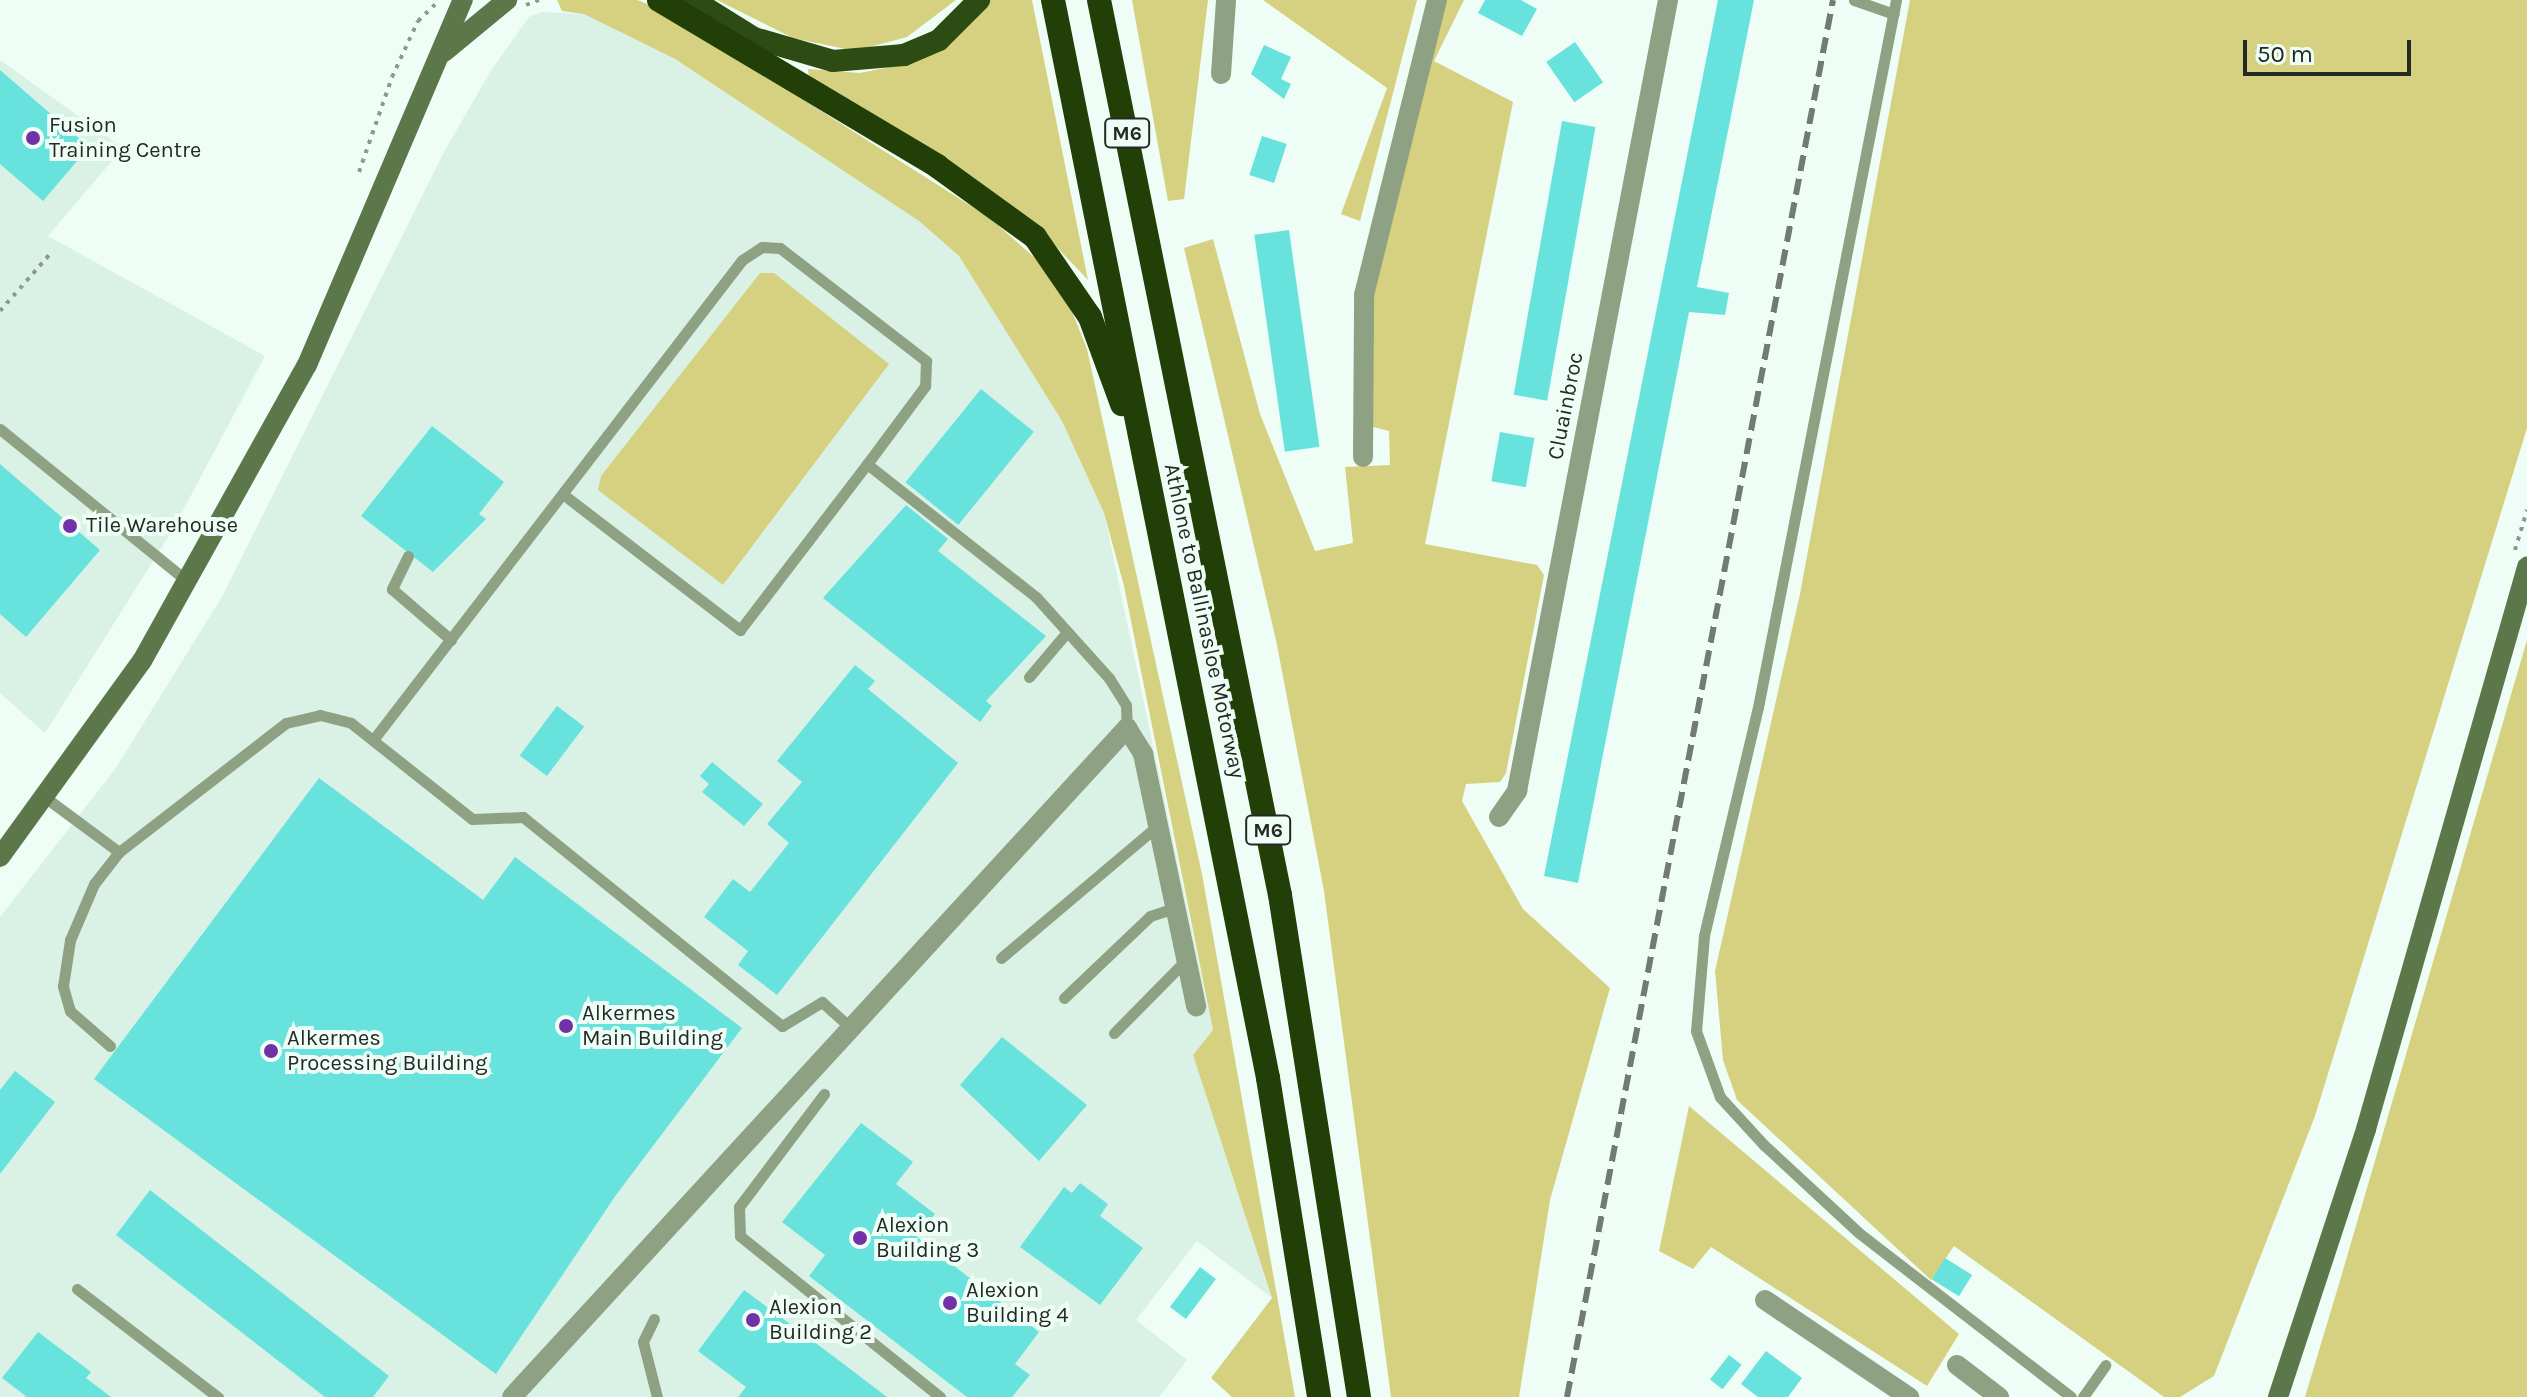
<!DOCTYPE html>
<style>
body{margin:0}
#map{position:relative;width:2527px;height:1397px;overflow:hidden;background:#eefdf5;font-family:Karla,sans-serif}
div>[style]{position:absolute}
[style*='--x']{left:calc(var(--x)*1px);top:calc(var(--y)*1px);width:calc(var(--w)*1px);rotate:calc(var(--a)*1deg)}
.built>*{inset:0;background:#daf1e5}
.green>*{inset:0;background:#d6d180}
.building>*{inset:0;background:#68e2dd;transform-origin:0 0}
.path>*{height:4px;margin-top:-2px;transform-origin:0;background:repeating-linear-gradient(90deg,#8d9892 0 4px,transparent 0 10px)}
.service>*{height:11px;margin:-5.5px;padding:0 5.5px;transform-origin:5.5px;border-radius:5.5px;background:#8ea283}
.minor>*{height:20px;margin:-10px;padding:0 10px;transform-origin:10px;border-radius:10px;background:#8ea283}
.secondary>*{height:20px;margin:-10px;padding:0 10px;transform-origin:10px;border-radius:10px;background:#5c784b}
.trunk>*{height:22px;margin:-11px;padding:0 11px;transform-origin:11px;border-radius:11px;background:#2d4c14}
.motorway>*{height:24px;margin:-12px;padding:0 12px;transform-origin:12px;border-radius:12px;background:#213f07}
.rail>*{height:6px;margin-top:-3px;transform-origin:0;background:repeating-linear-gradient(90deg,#717a75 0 16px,transparent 0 24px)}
.dots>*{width:22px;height:22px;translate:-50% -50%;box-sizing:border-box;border:4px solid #eefdf5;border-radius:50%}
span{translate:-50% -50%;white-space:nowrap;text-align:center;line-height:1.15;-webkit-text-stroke:8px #eefdf5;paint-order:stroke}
.shield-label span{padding:2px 6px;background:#eefdf5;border:2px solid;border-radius:6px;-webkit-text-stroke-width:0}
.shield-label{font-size:20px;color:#242926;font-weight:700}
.poi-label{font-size:22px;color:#242926}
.left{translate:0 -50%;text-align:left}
.street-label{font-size:22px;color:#242926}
.scale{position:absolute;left:2243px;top:40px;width:168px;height:36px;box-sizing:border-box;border:4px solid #242926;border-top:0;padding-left:10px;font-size:24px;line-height:28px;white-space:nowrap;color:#242926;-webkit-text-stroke:6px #eefdf5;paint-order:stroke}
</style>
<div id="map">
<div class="built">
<div style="clip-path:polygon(542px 12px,584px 14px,675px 59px,919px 221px,959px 256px,1062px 421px,1104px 513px,1213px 1030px,1193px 1055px,1272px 1298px,1197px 1241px,1136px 1320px,1187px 1360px,1159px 1397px,0 1397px,0 917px,116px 768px,223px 595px,444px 152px,492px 69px,529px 17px)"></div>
<div style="clip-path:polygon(0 60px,123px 148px,48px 236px,265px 356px,172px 531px,45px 733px,0 693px)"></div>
</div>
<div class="green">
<div style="clip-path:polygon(557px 0,637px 0,658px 8px,990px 218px,1036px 259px,1069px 304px,1087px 349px,1202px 874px,1295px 1397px,1232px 1397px,1211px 1378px,1272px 1298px,1193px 1055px,1213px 1030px,1124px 586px,1104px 513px,1062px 421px,959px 256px,919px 221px,675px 59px,584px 14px,562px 11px)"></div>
<div style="clip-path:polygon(717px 0,956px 0,907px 37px,855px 51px,793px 38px)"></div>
<div style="clip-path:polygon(987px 0,1032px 0,1088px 280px,1051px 241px,809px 78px,808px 69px,860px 73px,915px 62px)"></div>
<div style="clip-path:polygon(1132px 0,1208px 0,1184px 199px,1168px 201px)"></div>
<div style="clip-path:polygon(1263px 0,1417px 0,1360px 221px,1341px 214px,1387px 88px)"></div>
<div style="clip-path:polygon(1443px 0,1464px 0,1434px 61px,1513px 102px,1425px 544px,1537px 565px,1544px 575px,1506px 773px,1500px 782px,1466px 784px,1462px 801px,1523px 909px,1610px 988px,1550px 1200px,1519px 1397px,1391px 1397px,1324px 891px,1276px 640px,1184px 248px,1213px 239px,1260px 414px,1315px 551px,1353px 543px,1345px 467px,1390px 465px,1389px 431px,1373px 427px,1371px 300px)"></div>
<div style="clip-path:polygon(1910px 0,2527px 0,2527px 428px,2315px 1116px,2214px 1376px,2180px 1397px,2164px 1397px,1954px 1246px,1931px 1280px,1737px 1100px,1723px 1060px,1715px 971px,1800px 594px)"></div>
<div style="clip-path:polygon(760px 273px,774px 273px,889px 364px,723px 585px,598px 490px,601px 476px)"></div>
<div style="clip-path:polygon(2527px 640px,2527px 1397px,2305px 1397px,2339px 1284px)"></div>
<div style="clip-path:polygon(1689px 1106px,1959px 1334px,1927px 1386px,1711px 1247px,1693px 1269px,1659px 1251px)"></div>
</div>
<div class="building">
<div style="clip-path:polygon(1485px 0,1521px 0,1537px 9px,1522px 36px,1478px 13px)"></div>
<div style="clip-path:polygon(1718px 0,1754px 0,1697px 287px,1729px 293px,1725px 315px,1689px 312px,1578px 883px,1544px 876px)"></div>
<div style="left:1575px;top:42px;width:49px;height:35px;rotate:55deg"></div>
<div style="clip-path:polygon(1264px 45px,1291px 57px,1281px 79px,1291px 84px,1284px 99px,1251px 74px)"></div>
<div style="clip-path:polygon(0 70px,89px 147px,43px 201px,0 164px)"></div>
<div style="left:1562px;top:121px;width:34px;height:278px;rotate:10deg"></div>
<div style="left:1262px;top:136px;width:26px;height:41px;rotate:18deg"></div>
<div style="left:1289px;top:230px;width:219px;height:35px;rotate:82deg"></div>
<div style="left:981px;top:389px;width:68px;height:120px;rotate:39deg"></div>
<div style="clip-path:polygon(432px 426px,504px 482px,479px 514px,486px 519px,433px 572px,361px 516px)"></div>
<div style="left:1500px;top:432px;width:35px;height:50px;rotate:10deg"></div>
<div style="clip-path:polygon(0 464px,100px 550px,26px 637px,0 614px)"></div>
<div style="clip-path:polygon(906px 505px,948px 539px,938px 551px,1046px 636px,986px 701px,992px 706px,980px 722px,823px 598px)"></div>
<div style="clip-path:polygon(855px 665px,875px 681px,868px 689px,958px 763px,777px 995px,738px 965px,748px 951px,704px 917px,733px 879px,750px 892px,789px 843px,767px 824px,802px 782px,777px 761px)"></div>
<div style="left:557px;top:706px;width:34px;height:62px;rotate:37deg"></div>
<div style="clip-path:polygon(712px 762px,763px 804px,744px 826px,702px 792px,709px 784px,700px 776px)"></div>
<div style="clip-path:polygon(319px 778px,483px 900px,515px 857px,742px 1028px,616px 1195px,496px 1374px,94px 1079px)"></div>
<div style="clip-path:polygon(1002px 1037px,1087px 1105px,1039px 1161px,960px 1085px)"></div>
<div style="clip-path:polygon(15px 1071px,55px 1102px,0 1174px,0 1090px)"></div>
<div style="clip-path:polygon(861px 1123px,913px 1162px,896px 1184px,935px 1214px,917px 1237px,1039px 1332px,1015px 1364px,1030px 1375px,1012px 1397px,967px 1397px,809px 1276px,825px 1255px,782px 1222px)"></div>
<div style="clip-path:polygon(1080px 1183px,1108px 1204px,1100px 1216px,1143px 1248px,1100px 1305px,1020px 1247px,1064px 1187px,1072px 1193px)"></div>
<div style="clip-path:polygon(150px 1190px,389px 1376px,373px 1397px,325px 1397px,116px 1235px)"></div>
<div style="left:1945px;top:1258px;width:32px;height:25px;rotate:32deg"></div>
<div style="left:1200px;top:1267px;width:20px;height:50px;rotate:37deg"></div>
<div style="clip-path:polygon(744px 1290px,841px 1362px,887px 1397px,738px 1397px,746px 1387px,698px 1351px)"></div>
<div style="clip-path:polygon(38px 1332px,91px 1372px,86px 1378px,111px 1397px,27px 1397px,2px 1378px)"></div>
<div style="clip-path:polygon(1766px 1351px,1802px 1378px,1788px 1397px,1758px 1397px,1741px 1384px)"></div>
<div style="left:1729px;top:1355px;width:16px;height:31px;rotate:38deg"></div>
</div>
<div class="path">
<div style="--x:526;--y:5;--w:14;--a:-21"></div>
<div style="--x:359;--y:172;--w:101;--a:-70.8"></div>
<div style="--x:392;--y:77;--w:62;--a:-65.1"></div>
<div style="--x:418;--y:21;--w:30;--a:-44"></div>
<div style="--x:0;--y:311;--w:76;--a:-48.7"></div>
<div style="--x:2515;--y:550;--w:42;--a:-73.3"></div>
</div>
<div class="service">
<div style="--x:1854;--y:0;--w:42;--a:19.3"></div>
<div style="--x:1896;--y:0;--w:720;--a:101.04"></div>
<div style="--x:1758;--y:707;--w:235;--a:103.3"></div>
<div style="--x:1704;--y:936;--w:95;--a:94.8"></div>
<div style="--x:1696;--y:1031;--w:70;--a:70"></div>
<div style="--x:1720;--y:1097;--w:65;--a:47.5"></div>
<div style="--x:1764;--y:1145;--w:129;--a:42.8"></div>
<div style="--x:1859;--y:1233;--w:268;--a:37.7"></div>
<div style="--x:0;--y:429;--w:242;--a:39.1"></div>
<div style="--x:564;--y:495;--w:222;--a:37.5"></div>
<div style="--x:740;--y:630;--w:209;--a:-52.6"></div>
<div style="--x:867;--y:464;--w:215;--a:38.2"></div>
<div style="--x:1036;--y:597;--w:109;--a:48"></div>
<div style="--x:1109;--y:678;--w:32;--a:58"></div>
<div style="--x:1126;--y:705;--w:23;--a:88"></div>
<div style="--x:408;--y:556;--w:37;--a:116"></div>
<div style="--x:392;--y:589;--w:78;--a:40.8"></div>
<div style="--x:1029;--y:677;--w:59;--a:-49.8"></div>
<div style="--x:373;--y:740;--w:605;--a:-52.45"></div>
<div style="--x:742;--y:260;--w:24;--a:-33"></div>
<div style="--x:762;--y:247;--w:18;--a:3"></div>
<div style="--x:780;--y:248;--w:185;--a:37.7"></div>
<div style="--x:926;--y:361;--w:25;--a:92"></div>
<div style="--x:925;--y:386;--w:97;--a:126.6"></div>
<div style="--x:46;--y:798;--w:91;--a:36.5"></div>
<div style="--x:1001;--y:958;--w:202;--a:-40.2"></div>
<div style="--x:1064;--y:998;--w:119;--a:-43.6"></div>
<div style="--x:1150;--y:916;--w:25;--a:-18"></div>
<div style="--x:1114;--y:1033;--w:103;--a:-45.4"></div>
<div style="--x:110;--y:1046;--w:53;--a:-138.8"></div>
<div style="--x:70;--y:1011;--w:26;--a:-106"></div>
<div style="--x:63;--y:986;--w:47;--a:-81.3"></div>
<div style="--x:70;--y:940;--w:61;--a:-66.8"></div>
<div style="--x:94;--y:884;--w:41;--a:-52"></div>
<div style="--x:119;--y:852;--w:211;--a:-37.7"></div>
<div style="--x:286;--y:723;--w:35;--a:-13"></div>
<div style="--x:320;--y:715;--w:32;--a:14"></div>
<div style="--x:351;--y:723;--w:154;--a:38.4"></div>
<div style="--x:472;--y:819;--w:51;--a:-2.2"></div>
<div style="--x:523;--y:817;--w:333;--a:38.9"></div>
<div style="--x:782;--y:1026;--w:47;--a:-31"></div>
<div style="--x:822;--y:1002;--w:38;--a:42"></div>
<div style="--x:824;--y:1094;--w:141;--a:127"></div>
<div style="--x:739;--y:1207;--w:29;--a:88"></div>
<div style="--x:740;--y:1236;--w:257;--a:38.8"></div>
<div style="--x:77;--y:1289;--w:178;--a:37.5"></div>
<div style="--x:654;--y:1319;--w:25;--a:116"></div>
<div style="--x:643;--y:1342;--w:57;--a:75.7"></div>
<div style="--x:2083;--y:1397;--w:39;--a:-55"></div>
</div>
<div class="minor">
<div style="--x:1221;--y:74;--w:74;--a:-86.1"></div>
<div style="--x:1363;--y:457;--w:162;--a:-89.6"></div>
<div style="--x:1364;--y:295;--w:304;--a:-76.1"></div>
<div style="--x:1499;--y:817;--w:32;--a:-55"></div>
<div style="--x:1517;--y:791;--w:805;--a:-79.19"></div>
<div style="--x:1765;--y:1300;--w:174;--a:34"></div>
<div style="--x:1957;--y:1365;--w:53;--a:37.3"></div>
<div style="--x:512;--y:1397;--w:909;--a:-47.41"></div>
<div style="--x:1127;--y:728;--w:31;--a:58"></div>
<div style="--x:1143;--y:754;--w:258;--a:78.1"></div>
</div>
<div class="secondary">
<div style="--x:444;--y:52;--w:82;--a:-39.5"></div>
<div style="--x:0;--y:857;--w:242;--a:-54.1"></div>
<div style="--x:142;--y:661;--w:339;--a:-60.9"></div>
<div style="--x:307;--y:365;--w:397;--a:-66.9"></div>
<div style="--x:2278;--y:1397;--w:282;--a:-71.8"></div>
<div style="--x:2366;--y:1129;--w:585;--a:-74.01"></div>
</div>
<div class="trunk">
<div style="--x:693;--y:0;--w:72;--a:31.9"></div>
<div style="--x:754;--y:38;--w:82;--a:16.2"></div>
<div style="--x:833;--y:61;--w:71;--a:-4.8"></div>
<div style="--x:904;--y:55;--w:38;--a:-23"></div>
<div style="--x:939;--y:40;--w:57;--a:-45"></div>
</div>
<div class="motorway">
<div style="--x:659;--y:0;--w:324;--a:30.8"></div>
<div style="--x:937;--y:166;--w:121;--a:35.9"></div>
<div style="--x:1035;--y:237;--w:97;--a:55.5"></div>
<div style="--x:1090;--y:317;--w:93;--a:69.8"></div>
<div style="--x:1053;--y:0;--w:1099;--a:78.72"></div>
<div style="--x:1268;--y:1078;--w:323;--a:80.9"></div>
<div style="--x:1099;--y:0;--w:913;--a:78.57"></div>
<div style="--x:1280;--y:895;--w:508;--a:81.06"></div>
</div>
<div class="rail">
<div style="--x:1567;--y:1397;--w:1422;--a:-79.22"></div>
</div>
<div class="dots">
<div style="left:33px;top:138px;background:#7232a7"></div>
<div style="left:70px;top:526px;background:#7232a7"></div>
<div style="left:566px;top:1026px;background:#7232a7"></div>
<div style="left:271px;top:1051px;background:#7232a7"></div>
<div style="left:860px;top:1238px;background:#7232a7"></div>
<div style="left:950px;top:1303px;background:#7232a7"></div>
<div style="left:753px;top:1320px;background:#7232a7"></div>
</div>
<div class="shield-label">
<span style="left:1127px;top:133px">M6</span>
<span style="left:1268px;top:830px">M6</span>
</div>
<div class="poi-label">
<span class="left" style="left:49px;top:138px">Fusion<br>Training Centre</span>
<span class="left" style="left:86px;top:526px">Tile Warehouse</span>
<span class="left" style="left:582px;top:1026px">Alkermes<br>Main Building</span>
<span class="left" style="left:287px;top:1051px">Alkermes<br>Processing Building</span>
<span class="left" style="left:876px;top:1238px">Alexion<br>Building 3</span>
<span class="left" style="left:966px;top:1303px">Alexion<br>Building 4</span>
<span class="left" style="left:769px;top:1320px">Alexion<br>Building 2</span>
</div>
<div class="street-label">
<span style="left:1566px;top:406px;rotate:-79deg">Cluainbroc</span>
<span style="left:1204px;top:621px;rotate:78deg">Athlone to Ballinasloe Motorway</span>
</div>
<div class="scale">50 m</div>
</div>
